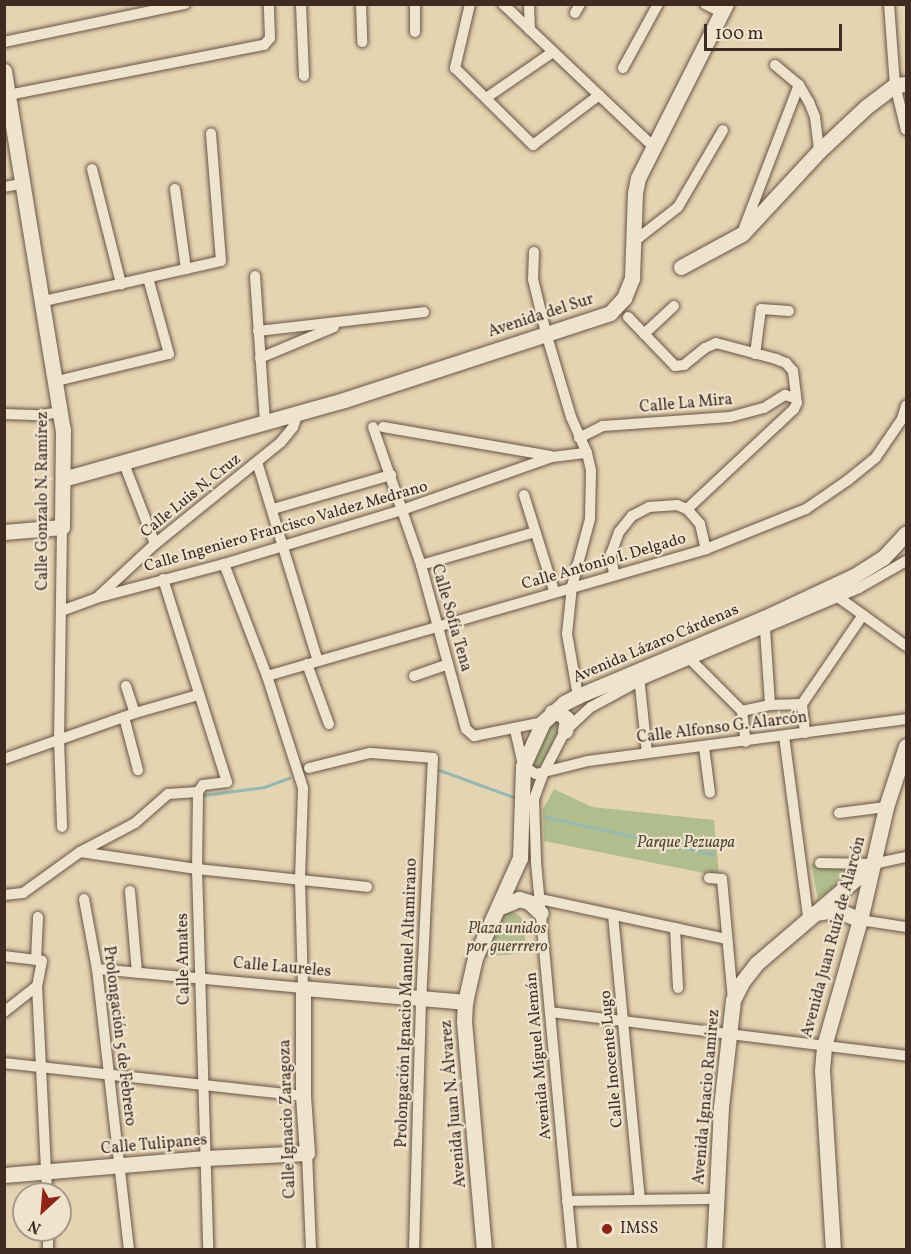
<!DOCTYPE html>
<meta charset="utf-8">
<style>
body{margin:0}
#map{position:relative;width:911px;height:1254px;overflow:hidden;background:#e5d4b2;font-family:Vollkorn,serif}
div>[style]{position:absolute}
[style*='--x']{left:calc(var(--x)*1px);top:calc(var(--y)*1px);width:calc(var(--w)*1px);rotate:calc(var(--a)*1deg)}
.green>*{inset:0;background:#b2bd8e}
.stream>*{height:3px;margin:-1.5px;padding:0 1.5px;transform-origin:1.5px;border-radius:1.5px;background:#96b8b0}
.roads{filter:drop-shadow(0 0 2px #685546) drop-shadow(0 0 2px #685546)}
.street>*{height:10px;margin:-5px;padding:0 5px;transform-origin:5px;border-radius:5px;background:#eee3cd}
.secondary>*{height:15px;margin:-7.5px;padding:0 7.5px;transform-origin:7.5px;border-radius:7.5px;background:#eee3cd}
.dots>*{width:16px;height:16px;translate:-50% -50%;box-sizing:border-box;border:3px solid #eee3cd;border-radius:50%}
span{translate:-50% -50%;white-space:nowrap;text-align:center;line-height:1.15;-webkit-text-stroke:4.5px #eee3cd;paint-order:stroke}
.street-label{font-size:16px;color:#3e2b22}
.park-label{font-size:16px;color:#554838;font-style:italic}
.poi-label{font-size:16px;color:#3e2b22}
.left{translate:0 -50%;text-align:left}
.frame{position:absolute;inset:0;border:6px solid #3e2b22;pointer-events:none}
.north{position:absolute;left:12px;top:1182px;width:60px;height:60px;box-sizing:border-box;background:#eee3cd;border:2px solid #a89989;border-radius:50%;rotate:206deg;font-size:16px;font-weight:700;line-height:24px;text-align:center;color:#3e2b22}
.north::after{content:'';display:block;margin:auto;width:21px;height:27px;background:#8f2418;clip-path:polygon(50% 0,100% 100%,50% 72%,0 100%)}
.scale{position:absolute;left:704px;top:24px;width:138px;height:27px;box-sizing:border-box;border:3px solid #3e2b22;border-top:0;padding-left:8px;font-size:18px;line-height:21px;white-space:nowrap;color:#3e2b22;-webkit-text-stroke:4px #eee3cd;paint-order:stroke}
</style>
<div id="map">
<div class="green">
<div style="clip-path:polygon(556px 718px,563px 723px,538px 770px,530px 764px,549px 726px)"></div>
<div style="clip-path:polygon(554px 789px,592px 807px,714px 820px,719px 876px,544px 841px,543px 809px)"></div>
<div style="clip-path:polygon(861px 858px,862px 865px,818px 899px,811px 864px)"></div>
<div style="clip-path:polygon(512px 912px,519px 915px,524px 922px,526px 953px,482px 957px,501px 914px)"></div>
</div>
<div class="stream">
<div style="--x:439;--y:770;--w:82;--a:20"></div>
<div style="--x:204;--y:795;--w:61;--a:-7.6"></div>
<div style="--x:264;--y:787;--w:27;--a:-20"></div>
<div style="--x:546;--y:817;--w:171;--a:12.5"></div>
</div>
<div class="roads">
<div class="street">
<div style="--x:301;--y:4;--w:72;--a:87.6"></div>
<div style="--x:361;--y:4;--w:38;--a:88"></div>
<div style="--x:415;--y:4;--w:28;--a:90"></div>
<div style="--x:470;--y:4;--w:66;--a:103.2"></div>
<div style="--x:455;--y:68;--w:110;--a:44.6"></div>
<div style="--x:533;--y:145;--w:83;--a:-37.1"></div>
<div style="--x:503;--y:4;--w:209;--a:43.5"></div>
<div style="--x:529;--y:4;--w:26;--a:88"></div>
<div style="--x:705;--y:4;--w:20;--a:27"></div>
<div style="--x:889;--y:4;--w:81;--a:85.8"></div>
<div style="--x:895;--y:85;--w:46;--a:76.3"></div>
<div style="--x:575;--y:13;--w:10;--a:-61"></div>
<div style="--x:4;--y:42;--w:185;--a:-11.9"></div>
<div style="--x:775;--y:65;--w:31;--a:40"></div>
<div style="--x:799;--y:85;--w:20;--a:60"></div>
<div style="--x:809;--y:102;--w:16;--a:68"></div>
<div style="--x:815;--y:117;--w:34;--a:83"></div>
<div style="--x:623;--y:68;--w:73;--a:-61.3"></div>
<div style="--x:8;--y:95;--w:261;--a:-11.1"></div>
<div style="--x:264;--y:45;--w:9;--a:-49"></div>
<div style="--x:270;--y:38;--w:34;--a:-92"></div>
<div style="--x:486;--y:98;--w:81;--a:-34.5"></div>
<div style="--x:92;--y:169;--w:119;--a:75.8"></div>
<div style="--x:4;--y:187;--w:17;--a:-10"></div>
<div style="--x:175;--y:189;--w:81;--a:82.2"></div>
<div style="--x:744;--y:228;--w:153;--a:-69"></div>
<div style="--x:632;--y:243;--w:58;--a:-38"></div>
<div style="--x:678;--y:207;--w:89;--a:-59.7"></div>
<div style="--x:534;--y:252;--w:27;--a:92"></div>
<div style="--x:533;--y:279;--w:56;--a:76.5"></div>
<div style="--x:546;--y:333;--w:88;--a:73.4"></div>
<div style="--x:571;--y:417;--w:39;--a:66"></div>
<div style="--x:587;--y:453;--w:18;--a:77"></div>
<div style="--x:591;--y:471;--w:48;--a:91.2"></div>
<div style="--x:590;--y:519;--w:69;--a:105"></div>
<div style="--x:572;--y:586;--w:48;--a:95.9"></div>
<div style="--x:567;--y:634;--w:63;--a:79.9"></div>
<div style="--x:255;--y:276;--w:145;--a:86.1"></div>
<div style="--x:44;--y:301;--w:181;--a:-12.7"></div>
<div style="--x:221;--y:261;--w:128;--a:-94.5"></div>
<div style="--x:628;--y:317;--w:68;--a:46.2"></div>
<div style="--x:675;--y:366;--w:9;--a:-6"></div>
<div style="--x:684;--y:365;--w:27;--a:-39"></div>
<div style="--x:705;--y:348;--w:12;--a:-24"></div>
<div style="--x:716;--y:343;--w:62;--a:14.9"></div>
<div style="--x:776;--y:359;--w:11;--a:22"></div>
<div style="--x:786;--y:363;--w:11;--a:49"></div>
<div style="--x:793;--y:371;--w:32;--a:83"></div>
<div style="--x:797;--y:403;--w:7;--a:117"></div>
<div style="--x:794;--y:409;--w:146;--a:136.9"></div>
<div style="--x:258;--y:331;--w:167;--a:-6.5"></div>
<div style="--x:644;--y:334;--w:41;--a:-43"></div>
<div style="--x:755;--y:354;--w:45;--a:-82.4"></div>
<div style="--x:761;--y:309;--w:28;--a:4"></div>
<div style="--x:260;--y:358;--w:80;--a:-22.7"></div>
<div style="--x:57;--y:381;--w:115;--a:-13.6"></div>
<div style="--x:169;--y:354;--w:79;--a:-105.4"></div>
<div style="--x:4;--y:414;--w:36;--a:2"></div>
<div style="--x:40;--y:415;--w:21;--a:-8"></div>
<div style="--x:373;--y:427;--w:146;--a:70.8"></div>
<div style="--x:421;--y:565;--w:170;--a:74.7"></div>
<div style="--x:466;--y:729;--w:11;--a:41"></div>
<div style="--x:474;--y:736;--w:70;--a:-11.5"></div>
<div style="--x:383;--y:427;--w:170;--a:9.8"></div>
<div style="--x:579;--y:438;--w:27;--a:-27"></div>
<div style="--x:603;--y:426;--w:127;--a:-4.1"></div>
<div style="--x:730;--y:417;--w:35;--a:-15"></div>
<div style="--x:764;--y:408;--w:25;--a:-32"></div>
<div style="--x:785;--y:395;--w:10;--a:17"></div>
<div style="--x:123;--y:461;--w:89;--a:68.9"></div>
<div style="--x:257;--y:462;--w:208;--a:73"></div>
<div style="--x:524;--y:495;--w:101;--a:72.6"></div>
<div style="--x:273;--y:509;--w:123;--a:-16.1"></div>
<div style="--x:62;--y:527;--w:212;--a:90.8"></div>
<div style="--x:59;--y:739;--w:88;--a:88"></div>
<div style="--x:421;--y:565;--w:119;--a:-16.1"></div>
<div style="--x:614;--y:574;--w:20;--a:-99"></div>
<div style="--x:611;--y:554;--w:23;--a:-70"></div>
<div style="--x:619;--y:532;--w:21;--a:-51"></div>
<div style="--x:632;--y:516;--w:19;--a:-28"></div>
<div style="--x:649;--y:507;--w:28;--a:-4"></div>
<div style="--x:677;--y:505;--w:11;--a:22"></div>
<div style="--x:687;--y:509;--w:20;--a:49"></div>
<div style="--x:700;--y:524;--w:26;--a:77"></div>
<div style="--x:163;--y:579;--w:213;--a:72.5"></div>
<div style="--x:227;--y:782;--w:24;--a:173"></div>
<div style="--x:203;--y:785;--w:9;--a:126"></div>
<div style="--x:198;--y:792;--w:77;--a:90.7"></div>
<div style="--x:197;--y:869;--w:381;--a:88.3"></div>
<div style="--x:99;--y:596;--w:76;--a:-42.9"></div>
<div style="--x:155;--y:544;--w:162;--a:-39"></div>
<div style="--x:281;--y:442;--w:19;--a:-51"></div>
<div style="--x:293;--y:427;--w:15;--a:-70"></div>
<div style="--x:838;--y:597;--w:84;--a:35.8"></div>
<div style="--x:61;--y:611;--w:37;--a:-20"></div>
<div style="--x:96;--y:598;--w:132;--a:-14.9"></div>
<div style="--x:224;--y:564;--w:186;--a:-16.9"></div>
<div style="--x:402;--y:510;--w:159;--a:-19.5"></div>
<div style="--x:552;--y:457;--w:35;--a:-7"></div>
<div style="--x:765;--y:629;--w:76;--a:86.2"></div>
<div style="--x:691;--y:660;--w:72;--a:45"></div>
<div style="--x:742;--y:711;--w:31;--a:83"></div>
<div style="--x:307;--y:664;--w:64;--a:69.9"></div>
<div style="--x:267;--y:676;--w:457;--a:-16.1"></div>
<div style="--x:706;--y:549;--w:108;--a:-21.8"></div>
<div style="--x:806;--y:509;--w:51;--a:-34.6"></div>
<div style="--x:848;--y:480;--w:36;--a:-39"></div>
<div style="--x:876;--y:457;--w:46;--a:-55.6"></div>
<div style="--x:902;--y:419;--w:14;--a:-73"></div>
<div style="--x:414;--y:676;--w:36;--a:-19"></div>
<div style="--x:639;--y:676;--w:77;--a:84.1"></div>
<div style="--x:126;--y:686;--w:28;--a:72"></div>
<div style="--x:742;--y:711;--w:29;--a:-12"></div>
<div style="--x:770;--y:705;--w:32;--a:-2"></div>
<div style="--x:124;--y:717;--w:55;--a:75.2"></div>
<div style="--x:515;--y:730;--w:37;--a:77"></div>
<div style="--x:523;--y:766;--w:15;--a:32"></div>
<div style="--x:536;--y:774;--w:54;--a:-14"></div>
<div style="--x:588;--y:761;--w:321;--a:-7.5"></div>
<div style="--x:805;--y:733;--w:29;--a:-96"></div>
<div style="--x:802;--y:704;--w:108;--a:-55.6"></div>
<div style="--x:784;--y:736;--w:183;--a:82.4"></div>
<div style="--x:704;--y:747;--w:46;--a:82.6"></div>
<div style="--x:4;--y:759;--w:139;--a:-19.3"></div>
<div style="--x:135;--y:713;--w:66;--a:-15.9"></div>
<div style="--x:309;--y:768;--w:63;--a:-13.8"></div>
<div style="--x:370;--y:753;--w:63;--a:4.5"></div>
<div style="--x:433;--y:758;--w:242;--a:92.8"></div>
<div style="--x:421;--y:1000;--w:250;--a:91.6"></div>
<div style="--x:839;--y:813;--w:47;--a:-7.3"></div>
<div style="--x:80;--y:852;--w:118;--a:8.3"></div>
<div style="--x:197;--y:869;--w:171;--a:6"></div>
<div style="--x:820;--y:863;--w:53;--a:1.1"></div>
<div style="--x:873;--y:864;--w:34;--a:-12"></div>
<div style="--x:709;--y:878;--w:13;--a:4"></div>
<div style="--x:722;--y:879;--w:121;--a:84.8"></div>
<div style="--x:130;--y:891;--w:82;--a:85.1"></div>
<div style="--x:4;--y:895;--w:19;--a:-6"></div>
<div style="--x:23;--y:893;--w:70;--a:-35.7"></div>
<div style="--x:80;--y:852;--w:62;--a:-27.8"></div>
<div style="--x:135;--y:823;--w:44;--a:-41.3"></div>
<div style="--x:168;--y:794;--w:30;--a:-4"></div>
<div style="--x:84;--y:899;--w:71;--a:79.5"></div>
<div style="--x:97;--y:969;--w:283;--a:83.5"></div>
<div style="--x:540;--y:899;--w:190;--a:12.1"></div>
<div style="--x:613;--y:915;--w:285;--a:84.6"></div>
<div style="--x:860;--y:920;--w:47;--a:8.7"></div>
<div style="--x:675;--y:928;--w:60;--a:87.1"></div>
<div style="--x:4;--y:956;--w:38;--a:7"></div>
<div style="--x:42;--y:961;--w:25;--a:101"></div>
<div style="--x:37;--y:986;--w:42;--a:141.8"></div>
<div style="--x:36;--y:960;--w:43;--a:-87.3"></div>
<div style="--x:97;--y:969;--w:207;--a:5.3"></div>
<div style="--x:303;--y:988;--w:108;--a:-91.6"></div>
<div style="--x:300;--y:880;--w:92;--a:-88.1"></div>
<div style="--x:303;--y:788;--w:118;--a:-107.8"></div>
<div style="--x:267;--y:676;--w:120;--a:-111"></div>
<div style="--x:37;--y:986;--w:208;--a:87.2"></div>
<div style="--x:550;--y:1012;--w:359;--a:7"></div>
<div style="--x:4;--y:1063;--w:301;--a:6.3"></div>
<div style="--x:307;--y:1153;--w:97;--a:87.6"></div>
<div style="--x:567;--y:1201;--w:150;--a:-0.8"></div>
<div style="--x:48;--y:1230;--w:20;--a:90"></div>
<div style="--x:572;--y:1250;--w:392;--a:-95.3"></div>
<div style="--x:536;--y:860;--w:61;--a:-91.9"></div>
<div style="--x:534;--y:799;--w:27;--a:-70"></div>
<div style="--x:543;--y:774;--w:48;--a:-62.9"></div>
<div style="--x:565;--y:731;--w:35;--a:-43"></div>
<div style="--x:591;--y:707;--w:57;--a:-28.4"></div>
<div style="--x:641;--y:680;--w:237;--a:-22.9"></div>
<div style="--x:859;--y:588;--w:54;--a:-29.9"></div>
</div>
<div class="secondary">
<div style="--x:4;--y:71;--w:364;--a:80.7"></div>
<div style="--x:63;--y:430;--w:97;--a:90.6"></div>
<div style="--x:62;--y:527;--w:58;--a:175.1"></div>
<div style="--x:681;--y:267;--w:69;--a:-28.4"></div>
<div style="--x:742;--y:234;--w:113;--a:-47.1"></div>
<div style="--x:819;--y:151;--w:64;--a:-43.1"></div>
<div style="--x:866;--y:107;--w:36;--a:-37"></div>
<div style="--x:895;--y:85;--w:11;--a:-5"></div>
<div style="--x:63;--y:479;--w:292;--a:-15.7"></div>
<div style="--x:344;--y:400;--w:280;--a:-18.1"></div>
<div style="--x:610;--y:313;--w:21;--a:-47"></div>
<div style="--x:624;--y:298;--w:22;--a:-68"></div>
<div style="--x:632;--y:278;--w:85;--a:-88"></div>
<div style="--x:635;--y:193;--w:15;--a:-79"></div>
<div style="--x:638;--y:178;--w:195;--a:-63.2"></div>
<div style="--x:552;--y:712;--w:6;--a:0"></div>
<div style="--x:558;--y:712;--w:11;--a:38"></div>
<div style="--x:567;--y:719;--w:12;--a:99"></div>
<div style="--x:498;--y:908;--w:23;--a:-23"></div>
<div style="--x:519;--y:899;--w:10;--a:17"></div>
<div style="--x:529;--y:902;--w:16;--a:43"></div>
<div style="--x:815;--y:913;--w:22;--a:-8"></div>
<div style="--x:837;--y:910;--w:25;--a:23"></div>
<div style="--x:4;--y:1175;--w:202;--a:-4.8"></div>
<div style="--x:205;--y:1158;--w:102;--a:-2.8"></div>
<div style="--x:307;--y:1153;--w:57;--a:-94"></div>
<div style="--x:303;--y:1096;--w:108;--a:-90"></div>
<div style="--x:303;--y:988;--w:163;--a:4.9"></div>
<div style="--x:484;--y:1250;--w:230;--a:-95"></div>
<div style="--x:464;--y:1021;--w:19;--a:-87"></div>
<div style="--x:465;--y:1002;--w:45;--a:-77.2"></div>
<div style="--x:475;--y:958;--w:110;--a:-65.8"></div>
<div style="--x:520;--y:858;--w:92;--a:-88.1"></div>
<div style="--x:523;--y:766;--w:48;--a:-65.6"></div>
<div style="--x:543;--y:722;--w:28;--a:-42"></div>
<div style="--x:564;--y:703;--w:16;--a:-27"></div>
<div style="--x:578;--y:696;--w:202;--a:-22.8"></div>
<div style="--x:764;--y:618;--w:99;--a:-25"></div>
<div style="--x:854;--y:576;--w:34;--a:-32"></div>
<div style="--x:883;--y:558;--w:34;--a:-47"></div>
<div style="--x:714;--y:1250;--w:143;--a:-87.2"></div>
<div style="--x:721;--y:1107;--w:108;--a:-83.6"></div>
<div style="--x:733;--y:1000;--w:20;--a:-63"></div>
<div style="--x:742;--y:982;--w:24;--a:-52"></div>
<div style="--x:757;--y:963;--w:153;--a:-40.5"></div>
<div style="--x:833;--y:1250;--w:180;--a:-93.5"></div>
<div style="--x:822;--y:1070;--w:24;--a:-85"></div>
<div style="--x:824;--y:1046;--w:131;--a:-74.1"></div>
<div style="--x:860;--y:920;--w:116;--a:-77"></div>
<div style="--x:886;--y:807;--w:64;--a:-71.8"></div>
</div>
</div>
<div class="dots">
<div style="left:607px;top:1229px;background:#8f2418"></div>
</div>
<div class="street-label">
<span style="left:541px;top:316px;rotate:-18deg">Avenida del Sur</span>
<span style="left:686px;top:404px;rotate:-5deg">Calle La Mira</span>
<span style="left:191px;top:496px;rotate:-39deg">Calle Luis N. Cruz</span>
<span style="left:43px;top:501px;rotate:-90deg">Calle Gonzalo N. Ramírez</span>
<span style="left:286px;top:527px;rotate:-16deg">Calle Ingeniero Francisco Valdez Medrano</span>
<span style="left:604px;top:562px;rotate:-16deg">Calle Antonio I. Delgado</span>
<span style="left:451px;top:618px;rotate:74deg">Calle Sofía Tena</span>
<span style="left:656px;top:644px;rotate:-23deg">Avenida Lázaro Cárdenas</span>
<span style="left:722px;top:728px;rotate:-7deg">Calle Alfonso G. Alarcón</span>
<span style="left:834px;top:937px;rotate:-75deg">Avenida Juan Ruiz de Alarcón</span>
<span style="left:184px;top:959px;rotate:-91deg">Calle Amates</span>
<span style="left:282px;top:968px;rotate:5deg">Calle Laureles</span>
<span style="left:407px;top:1003px;rotate:-88deg">Prolongación Ignacio Manuel Altamirano</span>
<span style="left:119px;top:1036px;rotate:83deg">Prolongación 5 de Febrero</span>
<span style="left:539px;top:1056px;rotate:-95deg">Avenida Miguel Alemán</span>
<span style="left:612px;top:1059px;rotate:-95deg">Calle Inocente Lugo</span>
<span style="left:707px;top:1097px;rotate:-85deg">Avenida Ignacio Ramirez</span>
<span style="left:454px;top:1104px;rotate:-95deg">Avenida Juan N. Álvarez</span>
<span style="left:288px;top:1119px;rotate:-92deg">Calle Ignacio Zaragoza</span>
<span style="left:154px;top:1145px;rotate:-5deg">Calle Tulipanes</span>
</div>
<div class="park-label">
<span style="left:686px;top:843px">Parque Pezuapa</span>
<span style="left:507px;top:938px">Plaza unidos<br>por guerrrero</span>
</div>
<div class="poi-label">
<span class="left" style="left:620px;top:1229px">IMSS</span>
</div>
<div class="frame"></div>
<div class="north">N</div>
<div class="scale">100 m</div>
</div>
